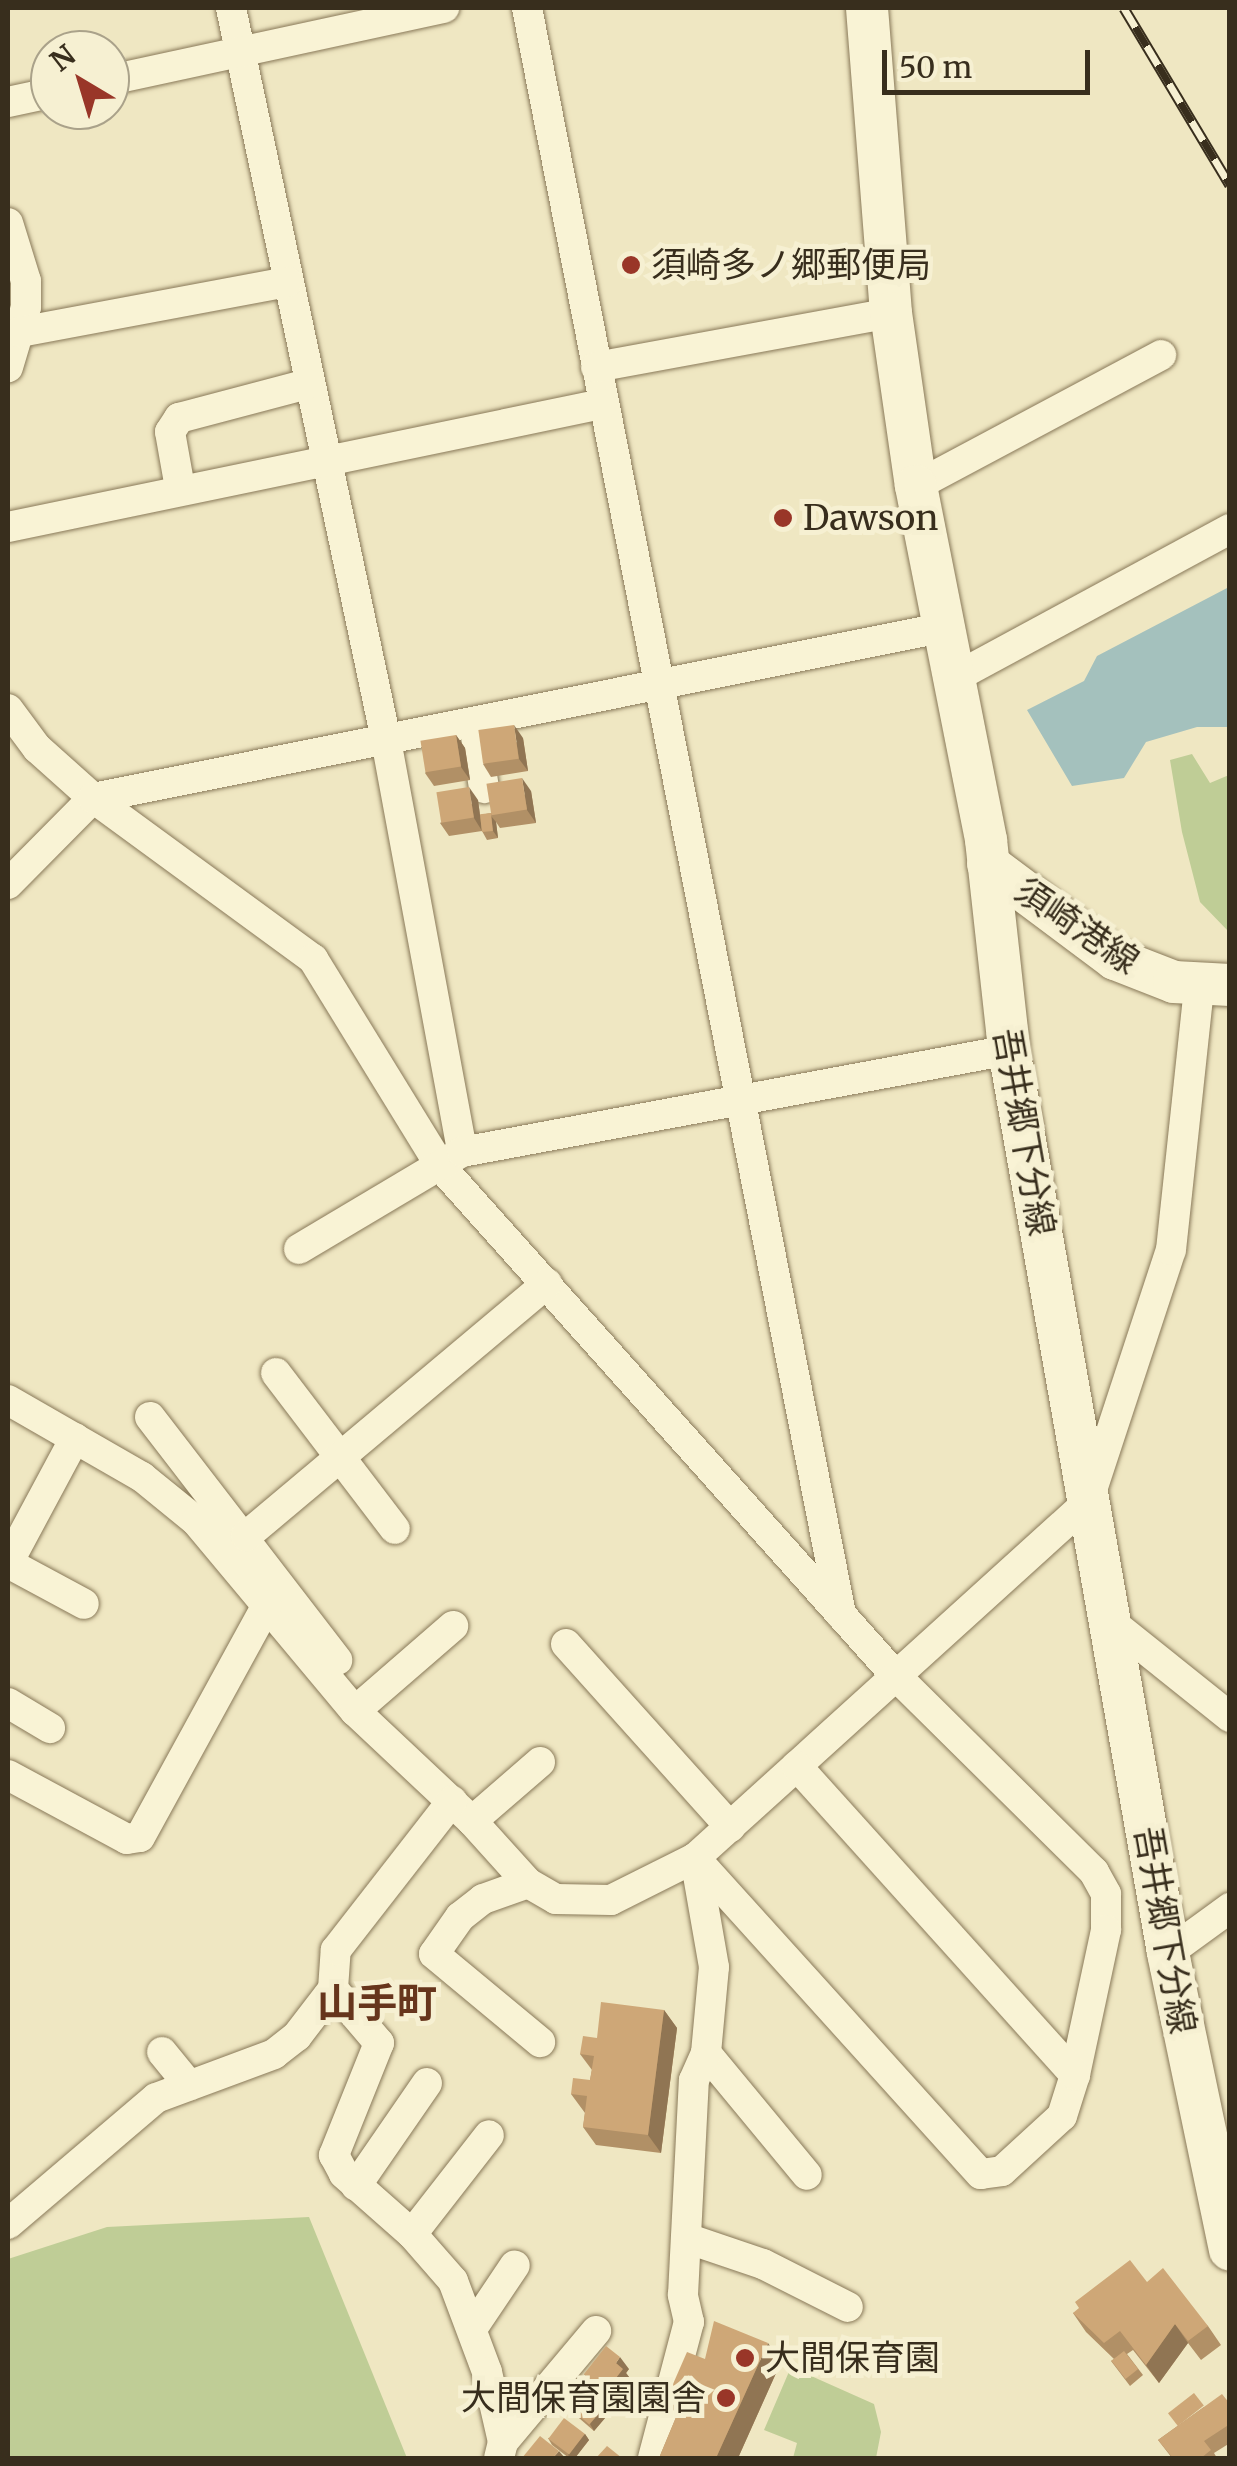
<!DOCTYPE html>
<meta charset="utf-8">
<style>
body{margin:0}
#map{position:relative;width:1237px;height:2466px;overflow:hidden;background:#efe7c2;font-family:Merriweather,"Noto Sans JP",serif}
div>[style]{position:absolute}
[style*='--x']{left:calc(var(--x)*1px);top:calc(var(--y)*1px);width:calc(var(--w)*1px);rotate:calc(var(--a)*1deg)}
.green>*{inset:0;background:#bfcd96}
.water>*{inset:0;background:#a4c1bd}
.roads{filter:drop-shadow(0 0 2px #897959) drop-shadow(0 0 2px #897959)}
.minor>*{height:30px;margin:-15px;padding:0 15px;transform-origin:15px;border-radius:15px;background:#f9f3d5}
.secondary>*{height:42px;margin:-21px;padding:0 21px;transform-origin:21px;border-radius:21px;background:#f9f3d5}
.rail>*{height:11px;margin-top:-5.5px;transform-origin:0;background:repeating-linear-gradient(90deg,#f6f0d2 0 22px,#382e1d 0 44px);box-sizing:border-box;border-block:2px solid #382e1d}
.wall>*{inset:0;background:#b19066}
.shaded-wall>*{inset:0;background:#907553}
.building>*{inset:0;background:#cea777;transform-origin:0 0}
.dots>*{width:28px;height:28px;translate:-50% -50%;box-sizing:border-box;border:5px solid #f6f0d2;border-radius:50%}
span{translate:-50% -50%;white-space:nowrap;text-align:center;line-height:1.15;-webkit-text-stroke:10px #f6f0d2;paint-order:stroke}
.poi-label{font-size:35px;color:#382e1d}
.left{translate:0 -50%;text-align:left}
.right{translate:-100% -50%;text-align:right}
.street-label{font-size:35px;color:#382e1d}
.quarter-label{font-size:40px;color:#66351c;font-weight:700}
.frame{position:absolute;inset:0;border:10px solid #382e1d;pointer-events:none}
.north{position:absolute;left:30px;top:30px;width:100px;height:100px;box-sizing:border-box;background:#f6f0d2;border:2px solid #aaa28a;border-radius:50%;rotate:322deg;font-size:28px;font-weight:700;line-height:40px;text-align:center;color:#382e1d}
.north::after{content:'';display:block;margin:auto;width:35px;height:45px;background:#993628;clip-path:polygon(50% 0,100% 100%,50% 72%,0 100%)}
.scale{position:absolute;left:882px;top:50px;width:208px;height:45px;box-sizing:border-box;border:5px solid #382e1d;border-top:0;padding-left:12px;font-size:30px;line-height:35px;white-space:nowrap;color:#382e1d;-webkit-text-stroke:8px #f6f0d2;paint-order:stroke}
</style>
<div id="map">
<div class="green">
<div style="clip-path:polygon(1192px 754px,1210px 783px,1229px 775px,1229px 932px,1200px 902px,1182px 832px,1170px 760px)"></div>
<div style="clip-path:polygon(309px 2217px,407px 2458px,8px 2458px,8px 2259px,107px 2227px)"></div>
<div style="clip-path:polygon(791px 2367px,874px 2404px,881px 2432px,876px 2458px,793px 2458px,797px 2443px,764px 2430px)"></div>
</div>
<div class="water">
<div style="clip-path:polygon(1229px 587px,1229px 727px,1197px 727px,1146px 742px,1124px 778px,1072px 786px,1027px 710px,1084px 681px,1097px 656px)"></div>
</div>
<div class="roads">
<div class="minor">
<div style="--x:231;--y:8;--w:748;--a:78.04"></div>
<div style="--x:386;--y:740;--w:419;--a:79.5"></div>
<div style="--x:527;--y:8;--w:1637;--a:78.94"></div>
<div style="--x:110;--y:80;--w:342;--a:-12.2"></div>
<div style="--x:8;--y:102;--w:43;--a:-12.1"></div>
<div style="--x:8;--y:223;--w:61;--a:72.8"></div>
<div style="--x:26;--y:281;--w:26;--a:90"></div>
<div style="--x:26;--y:307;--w:63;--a:106.7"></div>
<div style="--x:20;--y:332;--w:272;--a:-10.6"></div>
<div style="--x:596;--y:367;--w:300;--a:-10.4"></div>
<div style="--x:916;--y:486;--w:278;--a:-28.1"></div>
<div style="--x:180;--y:488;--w:57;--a:-100.1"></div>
<div style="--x:170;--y:432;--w:17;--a:-57"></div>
<div style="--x:179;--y:418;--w:133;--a:-14.8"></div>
<div style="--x:8;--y:527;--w:607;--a:-11.7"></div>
<div style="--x:956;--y:677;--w:311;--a:-28.4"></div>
<div style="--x:8;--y:709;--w:49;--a:53.4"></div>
<div style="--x:37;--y:748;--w:75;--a:41.8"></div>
<div style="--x:93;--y:798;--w:273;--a:36.2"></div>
<div style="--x:313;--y:959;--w:244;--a:58.4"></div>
<div style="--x:441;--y:1167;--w:681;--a:48.21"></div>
<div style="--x:895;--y:1675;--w:280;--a:44.7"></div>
<div style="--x:1094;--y:1872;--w:25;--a:61"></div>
<div style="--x:1106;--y:1894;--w:36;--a:90"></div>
<div style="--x:1106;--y:1930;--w:148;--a:102.1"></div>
<div style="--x:474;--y:724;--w:65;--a:81.1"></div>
<div style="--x:8;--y:884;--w:121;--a:-45.3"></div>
<div style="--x:93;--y:798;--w:870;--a:-11.34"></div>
<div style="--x:299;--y:1249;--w:190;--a:-30.8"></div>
<div style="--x:462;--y:1152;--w:556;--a:-10.56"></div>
<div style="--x:276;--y:1373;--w:196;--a:52.7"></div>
<div style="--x:8;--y:1400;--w:155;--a:29.9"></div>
<div style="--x:142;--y:1477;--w:70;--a:39.2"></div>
<div style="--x:196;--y:1521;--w:248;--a:50.1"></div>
<div style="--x:355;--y:1711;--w:161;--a:43.2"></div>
<div style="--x:472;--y:1821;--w:84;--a:47.9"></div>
<div style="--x:528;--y:1883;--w:32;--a:30"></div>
<div style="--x:556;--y:1899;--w:55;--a:1"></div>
<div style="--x:611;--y:1900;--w:94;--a:-26.6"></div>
<div style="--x:695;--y:1858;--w:530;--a:-42.17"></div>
<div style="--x:1088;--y:1502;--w:265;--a:-71.8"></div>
<div style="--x:1171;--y:1250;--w:265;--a:-83.9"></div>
<div style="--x:150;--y:1417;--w:307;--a:52.4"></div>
<div style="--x:75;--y:1438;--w:142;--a:118.2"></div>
<div style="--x:8;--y:1563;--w:86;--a:28.3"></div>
<div style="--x:246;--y:1536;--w:393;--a:-40"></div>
<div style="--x:1110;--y:1621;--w:154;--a:38.7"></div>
<div style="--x:566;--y:1644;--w:246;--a:48.1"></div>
<div style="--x:8;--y:1703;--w:49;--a:30.8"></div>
<div style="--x:355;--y:1711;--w:130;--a:-40.9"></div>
<div style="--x:8;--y:1775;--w:135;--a:28.3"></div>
<div style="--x:127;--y:1839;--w:13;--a:-9"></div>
<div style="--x:140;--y:1837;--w:264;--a:-61.3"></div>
<div style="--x:472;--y:1821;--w:90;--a:-40.9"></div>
<div style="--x:695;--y:1858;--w:426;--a:47.9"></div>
<div style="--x:981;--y:2174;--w:21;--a:-8"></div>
<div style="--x:1002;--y:2171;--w:81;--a:-42.5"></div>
<div style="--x:1062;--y:2116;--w:43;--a:-72.4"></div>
<div style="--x:1075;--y:2075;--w:416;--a:-132"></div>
<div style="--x:528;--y:1883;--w:48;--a:160.4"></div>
<div style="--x:483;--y:1899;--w:29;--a:142"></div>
<div style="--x:460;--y:1917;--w:45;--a:125.1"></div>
<div style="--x:434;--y:1954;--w:138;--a:39.7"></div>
<div style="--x:1168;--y:1953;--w:77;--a:-36"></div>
<div style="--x:333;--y:1989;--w:71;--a:49.6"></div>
<div style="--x:379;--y:2043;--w:121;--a:111.9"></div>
<div style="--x:334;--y:2155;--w:21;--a:62"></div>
<div style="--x:344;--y:2174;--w:91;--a:41.4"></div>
<div style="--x:412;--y:2234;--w:62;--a:48.9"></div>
<div style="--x:453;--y:2281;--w:97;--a:69.5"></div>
<div style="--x:487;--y:2372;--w:72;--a:77.1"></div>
<div style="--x:503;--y:2442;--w:16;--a:104"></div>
<div style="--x:162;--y:2052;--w:43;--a:50.7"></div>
<div style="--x:706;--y:2053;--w:158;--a:50.4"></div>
<div style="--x:356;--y:2186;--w:125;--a:-55.4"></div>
<div style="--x:8;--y:2224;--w:194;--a:-40.4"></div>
<div style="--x:156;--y:2098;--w:126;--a:-20.4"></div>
<div style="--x:274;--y:2054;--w:29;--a:-38"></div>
<div style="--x:297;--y:2036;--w:59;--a:-52.5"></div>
<div style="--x:333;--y:1989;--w:39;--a:-86"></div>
<div style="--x:336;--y:1950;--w:189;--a:-52.1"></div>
<div style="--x:412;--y:2234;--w:125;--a:-52.1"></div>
<div style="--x:686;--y:2238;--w:81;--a:18.7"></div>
<div style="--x:763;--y:2264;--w:95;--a:26.8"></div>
<div style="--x:474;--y:2326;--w:73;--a:-56.1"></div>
<div style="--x:503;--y:2442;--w:145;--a:-50"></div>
<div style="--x:653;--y:2458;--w:141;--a:-75.2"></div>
<div style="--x:689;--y:2322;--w:28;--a:-103"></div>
<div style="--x:683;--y:2295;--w:215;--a:-87.1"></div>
<div style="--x:694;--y:2080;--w:30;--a:-66"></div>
<div style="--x:706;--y:2053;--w:86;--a:-84.7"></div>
<div style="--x:714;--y:1967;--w:111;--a:-99.9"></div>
</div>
<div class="secondary">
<div style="--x:867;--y:8;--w:306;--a:85.5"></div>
<div style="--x:891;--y:313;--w:175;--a:81.8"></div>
<div style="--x:916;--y:486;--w:361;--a:78.8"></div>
<div style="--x:986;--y:840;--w:211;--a:83.7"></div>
<div style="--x:1009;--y:1050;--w:917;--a:80.01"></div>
<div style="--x:1168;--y:1953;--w:303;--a:78.2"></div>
<div style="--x:988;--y:864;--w:159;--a:36.8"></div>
<div style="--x:1115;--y:959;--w:63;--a:21.3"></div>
<div style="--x:1174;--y:982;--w:56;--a:3.1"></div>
</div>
</div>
<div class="rail">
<div style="--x:1124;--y:8;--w:206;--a:59.1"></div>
</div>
<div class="wall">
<div style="clip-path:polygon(456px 735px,465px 748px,470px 780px,434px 786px,425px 773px)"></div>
<div style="clip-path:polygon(523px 738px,528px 771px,491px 777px,483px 764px)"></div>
<div style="clip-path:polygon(531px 791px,536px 823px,500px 828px,496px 822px,498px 838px,487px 840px,482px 831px,449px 836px,440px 823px,478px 800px,480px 815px,491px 813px)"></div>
<div style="clip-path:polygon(664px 2010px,677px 2028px,661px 2153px,596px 2145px,583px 2127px,585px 2113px,571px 2094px,590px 2080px,592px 2070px,580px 2054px,597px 2038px)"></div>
<div style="clip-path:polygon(1147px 2282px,1208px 2326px,1221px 2345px,1201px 2360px,1188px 2343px,1159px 2383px,1133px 2350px,1127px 2354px,1143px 2375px,1130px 2386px,1111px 2361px,1114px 2359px,1086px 2332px,1073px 2313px)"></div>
<div style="clip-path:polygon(705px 2359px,781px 2362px,738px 2458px,659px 2458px,677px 2415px,666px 2400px)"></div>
<div style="clip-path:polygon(629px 2369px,626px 2373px,632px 2381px,615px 2403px,593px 2386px,584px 2374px)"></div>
<div style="clip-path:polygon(1230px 2404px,1230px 2443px,1214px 2453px,1217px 2458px,1172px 2458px,1158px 2440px,1204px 2407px)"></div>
<div style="clip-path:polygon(567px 2405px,611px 2411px,594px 2431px,572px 2412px)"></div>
<div style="clip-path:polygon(585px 2434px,589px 2440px,575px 2458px,569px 2458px,552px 2445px,548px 2438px)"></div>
</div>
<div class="shaded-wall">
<div style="clip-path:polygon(514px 725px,523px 738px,528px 771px,519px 759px)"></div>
<div style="clip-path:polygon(456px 735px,465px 748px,470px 780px,461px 767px)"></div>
<div style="clip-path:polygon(522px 778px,531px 791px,536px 823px,527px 810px)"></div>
<div style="clip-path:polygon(469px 787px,478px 800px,482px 831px,474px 818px)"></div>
<div style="clip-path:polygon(491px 816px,496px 822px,498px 838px,493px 831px)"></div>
<div style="clip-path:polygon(664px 2010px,677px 2028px,661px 2153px,648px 2135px)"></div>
<div style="clip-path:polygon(1175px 2324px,1188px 2343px,1159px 2383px,1146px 2365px)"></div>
<div style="clip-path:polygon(768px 2343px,781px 2362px,738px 2458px,716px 2458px)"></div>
<div style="clip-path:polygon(620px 2357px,629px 2369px,626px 2373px,632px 2381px,615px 2403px,606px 2391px,616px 2363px)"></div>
<div style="clip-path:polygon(607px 2404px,611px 2411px,594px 2431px,590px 2424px)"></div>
<div style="clip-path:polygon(585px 2434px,589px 2440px,575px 2458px,571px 2458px,568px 2455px)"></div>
<div style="clip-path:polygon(559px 2451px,565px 2458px,553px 2458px)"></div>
</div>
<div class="building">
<div style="left:514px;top:725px;width:34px;height:36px;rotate:82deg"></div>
<div style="left:456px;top:735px;width:32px;height:36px;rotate:81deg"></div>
<div style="left:522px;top:778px;width:32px;height:36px;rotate:81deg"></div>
<div style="left:469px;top:787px;width:31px;height:33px;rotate:81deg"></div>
<div style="left:491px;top:813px;width:18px;height:11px;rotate:84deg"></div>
<div style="clip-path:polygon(601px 2002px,664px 2010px,648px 2135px,583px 2127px,587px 2096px,571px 2094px,573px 2078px,590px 2080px,594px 2056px,580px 2054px,583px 2036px,597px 2038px)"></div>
<div style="clip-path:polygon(1130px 2260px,1147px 2282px,1163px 2268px,1208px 2326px,1188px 2341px,1175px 2324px,1146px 2365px,1120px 2331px,1104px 2343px,1073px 2313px,1079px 2308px,1075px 2302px)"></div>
<div style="clip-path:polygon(714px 2321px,768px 2343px,716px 2458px,659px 2458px,681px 2405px,666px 2400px,687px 2352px,705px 2359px)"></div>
<div style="clip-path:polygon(606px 2346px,620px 2357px,616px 2363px,623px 2369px,606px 2391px,584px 2374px)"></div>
<div style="left:1124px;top:2351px;width:23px;height:16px;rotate:52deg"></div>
<div style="left:585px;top:2385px;width:29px;height:27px;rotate:41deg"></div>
<div style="left:1194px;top:2393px;width:16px;height:33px;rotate:52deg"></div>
<div style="clip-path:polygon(1222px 2394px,1230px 2404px,1230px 2424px,1204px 2441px,1211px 2450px,1201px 2458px,1173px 2458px,1158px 2440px)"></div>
<div style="left:564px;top:2418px;width:26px;height:26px;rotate:37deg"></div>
<div style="clip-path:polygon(540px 2436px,559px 2451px,553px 2458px,522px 2458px)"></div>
<div style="clip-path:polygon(607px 2446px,622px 2458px,596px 2458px)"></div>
</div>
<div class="dots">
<div style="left:631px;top:265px;background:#993628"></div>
<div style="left:783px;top:518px;background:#993628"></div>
<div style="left:745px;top:2358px;background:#993628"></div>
<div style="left:726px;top:2398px;background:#993628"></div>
</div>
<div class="poi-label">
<span class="left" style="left:651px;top:265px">須崎多ノ郷郵便局</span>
<span class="left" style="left:803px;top:518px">Dawson</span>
<span class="left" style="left:765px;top:2358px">大間保育園</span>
<span class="right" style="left:706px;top:2398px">大間保育園園舎</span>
</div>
<div class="street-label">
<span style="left:1077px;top:926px;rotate:34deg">須崎港線</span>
<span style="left:1024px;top:1132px;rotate:80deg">吾井郷下分線</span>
<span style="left:1165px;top:1930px;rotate:80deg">吾井郷下分線</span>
</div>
<div class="quarter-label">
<span style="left:377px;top:2003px">山手町</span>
</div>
<div class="frame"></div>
<div class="north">N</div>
<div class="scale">50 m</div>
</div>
